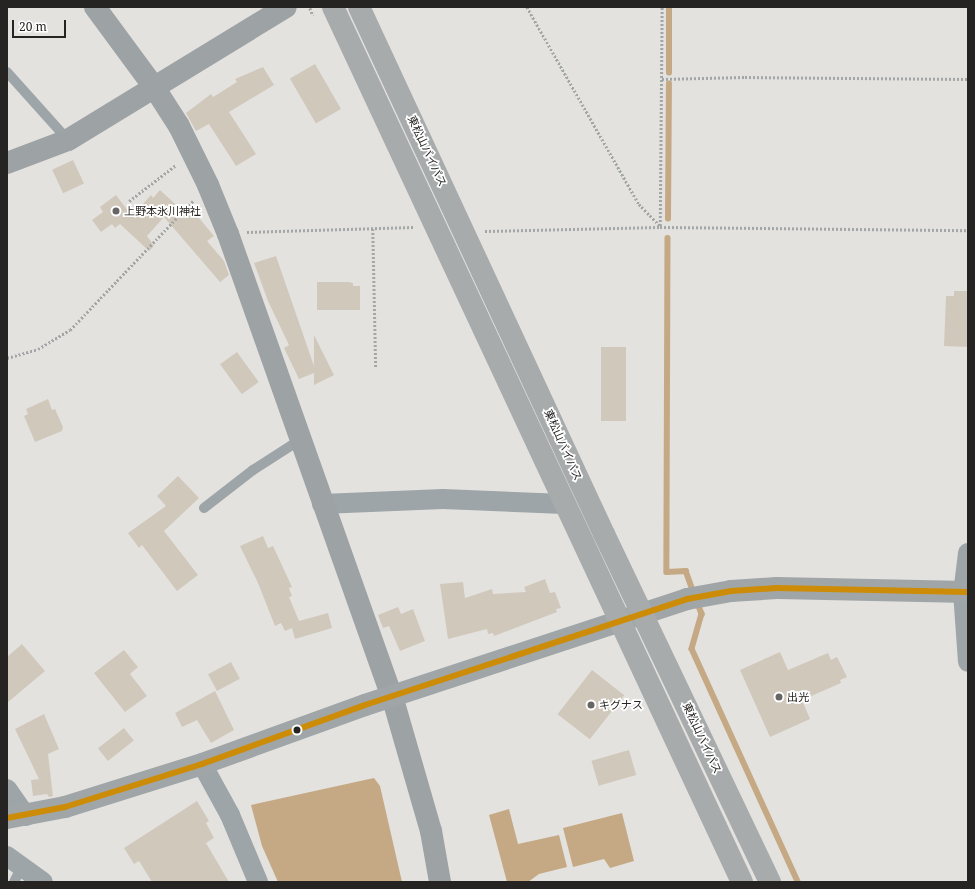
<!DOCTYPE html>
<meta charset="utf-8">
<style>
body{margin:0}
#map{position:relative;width:975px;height:889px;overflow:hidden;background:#e4e2df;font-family:"Noto Serif","Noto Sans JP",serif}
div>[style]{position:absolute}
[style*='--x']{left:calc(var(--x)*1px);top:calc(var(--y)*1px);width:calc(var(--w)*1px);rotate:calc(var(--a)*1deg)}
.water>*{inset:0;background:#c5a984}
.stream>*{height:5.5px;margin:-2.75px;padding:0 2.75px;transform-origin:2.75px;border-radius:2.75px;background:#c5a984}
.building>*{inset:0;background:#d1c8bc;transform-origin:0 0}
.path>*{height:2.5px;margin-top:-1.25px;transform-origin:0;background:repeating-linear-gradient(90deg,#a3a6a6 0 2px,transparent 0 4px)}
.lane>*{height:10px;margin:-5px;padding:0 5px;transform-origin:5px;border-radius:5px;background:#9ea5a8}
.street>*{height:20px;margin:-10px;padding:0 10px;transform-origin:10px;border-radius:10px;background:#9ea5a8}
.secondary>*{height:22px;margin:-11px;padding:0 11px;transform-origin:11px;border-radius:11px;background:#9da2a5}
.primary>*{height:22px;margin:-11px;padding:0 11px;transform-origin:11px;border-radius:11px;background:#a0a6a8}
.highway>*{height:22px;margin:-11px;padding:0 11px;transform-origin:11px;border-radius:11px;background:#a8abac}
.bus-1>*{height:6px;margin:-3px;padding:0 3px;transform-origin:3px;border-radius:3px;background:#cd8c07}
.dots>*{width:11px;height:11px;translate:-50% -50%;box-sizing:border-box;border:2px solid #fff;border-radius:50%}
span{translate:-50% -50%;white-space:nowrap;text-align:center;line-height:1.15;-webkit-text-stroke:3.5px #fff;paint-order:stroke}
.street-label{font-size:11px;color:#262422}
.poi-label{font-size:11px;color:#262422}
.left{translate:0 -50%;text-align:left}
.frame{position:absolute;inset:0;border:8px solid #262422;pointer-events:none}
.scale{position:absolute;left:12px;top:20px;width:54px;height:18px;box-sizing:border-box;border:2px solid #262422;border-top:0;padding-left:5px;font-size:12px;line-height:14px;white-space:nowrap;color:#262422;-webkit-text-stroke:3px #fff;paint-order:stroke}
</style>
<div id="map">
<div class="water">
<div style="clip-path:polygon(374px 778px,380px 786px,402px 882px,278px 882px,262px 846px,251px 805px)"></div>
<div style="clip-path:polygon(509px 809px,518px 844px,559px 835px,567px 867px,539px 874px,528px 882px,507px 882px,489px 815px)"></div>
<div style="clip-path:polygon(622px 813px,634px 861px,610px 868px,604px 859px,573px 867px,563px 828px)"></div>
</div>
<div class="stream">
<div style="--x:669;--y:73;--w:66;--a:-90"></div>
<div style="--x:668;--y:219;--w:135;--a:-89.6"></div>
<div style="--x:668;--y:238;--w:334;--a:90.2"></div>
<div style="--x:667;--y:572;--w:19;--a:-3"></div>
<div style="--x:686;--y:571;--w:23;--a:70"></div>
<div style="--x:697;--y:601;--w:14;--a:69"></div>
<div style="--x:702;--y:614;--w:36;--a:106"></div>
<div style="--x:692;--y:649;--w:256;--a:65.5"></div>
</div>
<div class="building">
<div style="left:315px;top:64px;width:52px;height:29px;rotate:60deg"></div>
<div style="clip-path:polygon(263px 67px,274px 85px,229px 112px,256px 154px,236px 166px,209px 124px,196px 131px,186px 113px,211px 94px,213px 97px,237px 82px,235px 79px)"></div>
<div style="left:73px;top:160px;width:26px;height:23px;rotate:65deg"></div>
<div style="clip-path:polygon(160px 190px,188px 216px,194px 212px,214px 236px,207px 241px,224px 261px,229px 275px,220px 282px,164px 217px,147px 236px,154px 246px,149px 251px,120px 224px,115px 228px,112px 224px,101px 232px,92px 220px,103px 212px,100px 207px,116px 195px,132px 216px,151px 195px,153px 198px)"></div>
<div style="clip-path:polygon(276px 256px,314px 366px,314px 335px,334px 375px,314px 385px,314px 373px,299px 379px,284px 348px,289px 345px,268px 301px,254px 263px)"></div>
<div style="clip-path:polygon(317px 282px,349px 282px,353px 283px,353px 286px,360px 286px,360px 310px,317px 310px)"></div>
<div style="clip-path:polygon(954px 291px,968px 291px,968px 347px,944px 346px,946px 296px,954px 296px)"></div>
<div style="left:601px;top:347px;width:25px;height:74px"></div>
<div style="left:237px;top:352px;width:37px;height:21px;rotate:54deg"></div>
<div style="clip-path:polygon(48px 399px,52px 410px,55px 409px,63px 427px,62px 431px,35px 442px,24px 416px,28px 414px,26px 409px)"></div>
<div style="clip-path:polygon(178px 476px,199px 498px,164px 531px,198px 575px,177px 591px,142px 545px,139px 548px,128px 533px,166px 506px,157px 496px)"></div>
<div style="clip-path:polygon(263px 536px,268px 548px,273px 546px,292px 587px,289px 588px,292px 596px,289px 597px,299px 621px,328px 613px,332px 628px,295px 639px,292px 628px,285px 631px,281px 623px,275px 626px,258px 583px,240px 546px)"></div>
<div style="clip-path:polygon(545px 579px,550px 593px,555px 592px,561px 608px,556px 609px,557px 612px,494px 636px,493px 633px,488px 634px,487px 629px,448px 639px,440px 584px,463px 582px,465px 598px,492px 589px,493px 594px,526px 592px,524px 587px)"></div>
<div style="clip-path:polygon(398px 607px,401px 614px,413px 609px,425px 641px,400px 651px,389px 626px,383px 628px,378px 615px)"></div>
<div style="clip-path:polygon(22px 644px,45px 671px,7px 703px,7px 657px)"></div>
<div style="clip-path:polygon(124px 650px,138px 667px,130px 674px,147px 696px,125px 712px,94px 673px)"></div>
<div style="clip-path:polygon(780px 652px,788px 670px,828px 653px,831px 660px,837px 657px,847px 677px,840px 680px,841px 683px,802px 700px,810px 719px,770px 737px,740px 670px)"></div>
<div style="left:231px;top:662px;width:19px;height:26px;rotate:62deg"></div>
<div style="left:592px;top:670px;width:41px;height:56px;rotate:38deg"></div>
<div style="clip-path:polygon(215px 691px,234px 730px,211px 743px,197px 720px,182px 727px,175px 713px)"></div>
<div style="clip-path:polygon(44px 714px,59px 749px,48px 754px,53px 796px,49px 797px,47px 794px,33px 796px,31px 780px,39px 779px,15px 729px)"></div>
<div style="left:124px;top:728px;width:16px;height:33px;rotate:52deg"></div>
<div style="left:629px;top:750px;width:26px;height:39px;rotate:74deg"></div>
<div style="clip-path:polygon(197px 801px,209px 821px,206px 823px,214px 838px,206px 843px,229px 882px,152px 882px,139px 861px,134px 864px,124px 848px)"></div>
</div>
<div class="path">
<div style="--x:527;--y:7;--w:227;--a:60.4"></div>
<div style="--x:639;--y:204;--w:30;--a:46"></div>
<div style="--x:310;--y:8;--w:8;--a:67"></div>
<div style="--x:662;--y:79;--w:83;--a:-1.4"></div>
<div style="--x:745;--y:77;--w:223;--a:0.5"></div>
<div style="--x:129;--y:201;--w:59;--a:-37.5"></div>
<div style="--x:660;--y:226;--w:219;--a:-89.5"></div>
<div style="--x:373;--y:229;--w:139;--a:88.8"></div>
<div style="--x:485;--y:231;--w:175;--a:-1.3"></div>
<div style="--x:660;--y:227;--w:308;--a:0.6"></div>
<div style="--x:247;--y:232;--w:167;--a:-1.7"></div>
<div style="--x:7;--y:358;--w:32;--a:-16"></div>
<div style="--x:38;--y:349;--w:37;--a:-31"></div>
<div style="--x:70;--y:330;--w:180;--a:-46.4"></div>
</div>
<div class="lane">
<div style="--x:7;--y:72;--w:91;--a:48.1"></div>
<div style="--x:204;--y:508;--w:62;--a:-37.8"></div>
<div style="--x:253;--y:470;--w:56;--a:-32.6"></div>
<div style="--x:14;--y:882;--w:18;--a:-63"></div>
</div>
<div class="street">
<div style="--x:322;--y:504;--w:121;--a:-2.4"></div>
<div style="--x:443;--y:499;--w:121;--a:2.4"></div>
<div style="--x:968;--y:553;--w:39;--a:97"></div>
<div style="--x:963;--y:592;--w:70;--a:85.9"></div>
<div style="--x:202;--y:764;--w:58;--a:61.2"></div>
<div style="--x:230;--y:815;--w:73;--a:67.3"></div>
<div style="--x:7;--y:789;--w:33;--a:55"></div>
<div style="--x:7;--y:856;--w:44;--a:35.8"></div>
</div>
<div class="secondary">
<div style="--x:95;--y:7;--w:99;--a:53.6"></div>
<div style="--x:154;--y:87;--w:46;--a:57.3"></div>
<div style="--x:179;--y:126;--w:66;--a:63.8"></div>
<div style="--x:208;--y:185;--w:53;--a:67.8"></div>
<div style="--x:228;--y:234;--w:490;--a:70.5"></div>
<div style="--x:392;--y:696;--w:141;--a:73.9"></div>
<div style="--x:431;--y:831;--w:52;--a:80"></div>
<div style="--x:7;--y:163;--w:65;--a:-20.7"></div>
<div style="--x:68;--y:140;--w:255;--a:-31.4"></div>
</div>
<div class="primary">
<div style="--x:7;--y:818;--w:59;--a:-10.7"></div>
<div style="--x:65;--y:807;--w:144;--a:-17.4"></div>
<div style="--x:202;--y:764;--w:173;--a:-19.9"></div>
<div style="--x:365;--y:705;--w:339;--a:-18.2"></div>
<div style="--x:687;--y:599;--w:45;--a:-10.3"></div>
<div style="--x:731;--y:591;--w:46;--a:-3.7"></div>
<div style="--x:777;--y:588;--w:191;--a:1.2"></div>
</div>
<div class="highway">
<div style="--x:333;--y:7;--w:966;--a:64.95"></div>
<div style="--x:359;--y:7;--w:581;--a:65.07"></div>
<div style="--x:604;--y:534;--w:386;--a:64.5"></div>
</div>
<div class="bus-1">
<div style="--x:7;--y:818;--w:59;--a:-10.7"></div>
<div style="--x:65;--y:807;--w:144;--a:-17.4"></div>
<div style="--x:202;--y:764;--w:173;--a:-19.9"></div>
<div style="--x:365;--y:705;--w:339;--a:-18.2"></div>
<div style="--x:687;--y:599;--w:45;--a:-10.3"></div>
<div style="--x:731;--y:591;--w:46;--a:-3.7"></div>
<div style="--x:777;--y:588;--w:191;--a:1.2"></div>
</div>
<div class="dots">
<div style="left:116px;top:211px;background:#686664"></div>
<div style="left:779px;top:697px;background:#686664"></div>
<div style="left:591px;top:705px;background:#686664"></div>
<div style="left:297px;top:730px;background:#262422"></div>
</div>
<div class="street-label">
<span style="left:427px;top:151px;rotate:65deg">東松山バイパス</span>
<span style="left:563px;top:445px;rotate:66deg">東松山バイパス</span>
<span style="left:702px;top:738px;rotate:65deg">東松山バイパス</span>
</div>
<div class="poi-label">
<span class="left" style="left:124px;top:211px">上野本氷川神社</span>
<span class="left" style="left:787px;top:697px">出光</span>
<span class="left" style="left:599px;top:705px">キグナス</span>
</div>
<div class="frame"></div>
<div class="scale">20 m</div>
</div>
